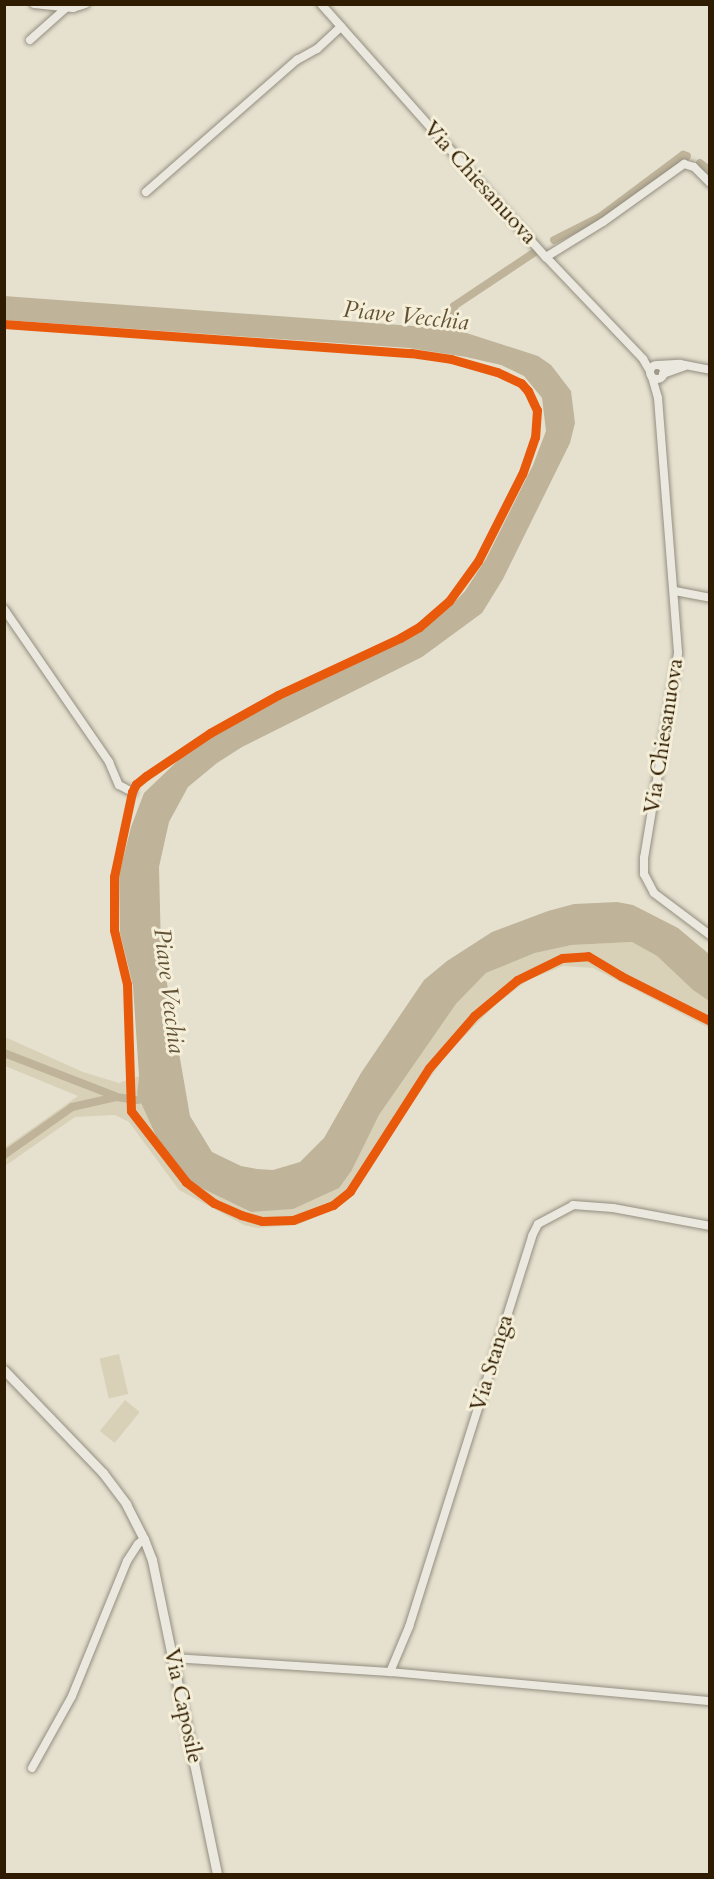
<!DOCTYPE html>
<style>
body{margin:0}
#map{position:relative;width:714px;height:1879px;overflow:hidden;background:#e6e1cf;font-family:Cardo,serif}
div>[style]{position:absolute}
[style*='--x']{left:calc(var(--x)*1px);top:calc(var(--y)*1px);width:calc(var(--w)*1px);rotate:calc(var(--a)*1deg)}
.green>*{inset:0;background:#d9d1b7;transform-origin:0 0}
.water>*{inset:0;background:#bfb499}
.canal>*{height:8px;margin:-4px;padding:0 4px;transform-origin:4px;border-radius:4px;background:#bfb499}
.roads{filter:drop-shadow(0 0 2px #948e80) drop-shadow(0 0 2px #948e80)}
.minor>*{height:8px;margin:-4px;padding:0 4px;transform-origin:4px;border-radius:4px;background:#ebe9df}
.minor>.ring{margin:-4px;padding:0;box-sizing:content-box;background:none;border:8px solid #ebe9df;border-radius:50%}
.tertiary>*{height:9px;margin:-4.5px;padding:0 4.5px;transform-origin:4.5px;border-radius:4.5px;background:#ebe9df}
.cycleway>*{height:9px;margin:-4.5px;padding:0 4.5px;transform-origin:4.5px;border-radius:4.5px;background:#e8590c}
span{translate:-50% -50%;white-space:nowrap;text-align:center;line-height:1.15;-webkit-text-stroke:6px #f5efd9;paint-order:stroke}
.street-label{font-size:22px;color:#2f1c00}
.water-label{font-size:24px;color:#625134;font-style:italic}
.frame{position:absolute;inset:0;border:6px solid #2f1c00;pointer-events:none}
</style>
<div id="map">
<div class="green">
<div style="clip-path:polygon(632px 942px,657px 956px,693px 990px,709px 1001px,709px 1028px,593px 968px,563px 966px,528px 980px,496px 1004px,446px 1055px,372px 1161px,355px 1193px,327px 1212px,297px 1225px,257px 1228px,244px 1225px,179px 1190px,129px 1122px,115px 1115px,75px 1117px,5px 1166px,4px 1148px,78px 1096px,5px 1066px,5px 1037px,83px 1072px,119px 1083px,139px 1076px,137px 1094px,156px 1136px,193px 1184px,251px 1212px,352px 1170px,379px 1115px,456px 1004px,486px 973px,535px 953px,572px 945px)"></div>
<div style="left:119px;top:1354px;width:41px;height:20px;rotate:77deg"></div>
<div style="left:125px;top:1400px;width:19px;height:40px;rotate:39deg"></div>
</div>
<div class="water">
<div style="clip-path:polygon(4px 296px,454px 329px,538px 356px,551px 365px,571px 391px,575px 423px,570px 443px,503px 579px,482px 613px,422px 657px,242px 747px,217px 763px,188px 787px,169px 822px,159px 867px,161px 949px,190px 1116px,212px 1152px,241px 1166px,257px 1169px,273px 1170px,300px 1162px,324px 1138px,361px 1073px,424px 980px,447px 961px,492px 932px,548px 911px,574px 904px,617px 902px,633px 905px,678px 928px,709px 954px,709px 1001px,693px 990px,657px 956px,632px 942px,572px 945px,535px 953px,486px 973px,456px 1004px,379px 1115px,352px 1170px,339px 1188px,293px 1209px,251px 1212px,193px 1184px,156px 1136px,137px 1094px,139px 1076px,133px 986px,120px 933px,119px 875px,131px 827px,144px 793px,189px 750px,277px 700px,416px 633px,450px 607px,465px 591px,486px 559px,533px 465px,546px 431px,542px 398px,524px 376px,501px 365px,466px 357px,409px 348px,5px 320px)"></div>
</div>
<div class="canal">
<div style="--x:700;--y:163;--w:13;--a:39"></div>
<div style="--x:554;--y:240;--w:51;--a:-26.6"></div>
<div style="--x:600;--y:217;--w:104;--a:-36.8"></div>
<div style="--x:683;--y:155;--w:4;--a:14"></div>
<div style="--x:453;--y:339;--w:33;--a:-88"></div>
<div style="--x:454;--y:306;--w:97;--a:-33.7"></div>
<div style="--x:4;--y:1053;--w:119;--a:21.2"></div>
<div style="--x:4;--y:1155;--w:83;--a:-35.2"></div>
<div style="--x:72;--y:1107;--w:45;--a:-12.8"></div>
<div style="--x:116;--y:1097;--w:21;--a:8"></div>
<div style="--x:137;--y:1100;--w:10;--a:-11"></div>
</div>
<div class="roads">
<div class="minor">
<div style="--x:34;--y:4;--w:39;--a:6"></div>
<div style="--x:73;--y:8;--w:13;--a:-18"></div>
<div style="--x:321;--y:4;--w:339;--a:48.4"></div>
<div style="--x:546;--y:257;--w:141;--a:46.4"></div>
<div style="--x:643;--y:359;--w:14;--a:60"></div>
<div style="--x:30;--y:40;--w:48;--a:-41.6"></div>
<div style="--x:146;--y:192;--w:201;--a:-41.2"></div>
<div style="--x:297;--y:60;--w:23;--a:-29"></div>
<div style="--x:317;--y:49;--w:33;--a:-43"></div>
<div style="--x:546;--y:257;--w:67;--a:-31.6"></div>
<div style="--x:603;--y:222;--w:100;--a:-35.6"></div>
<div style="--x:684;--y:164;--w:10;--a:17"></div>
<div style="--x:694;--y:167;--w:23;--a:45"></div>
<div style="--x:658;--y:365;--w:22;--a:-3"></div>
<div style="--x:680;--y:364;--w:31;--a:11"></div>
<div class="ring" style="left:650px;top:365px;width:6px;height:6px"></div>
<div style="--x:663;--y:374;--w:23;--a:-20"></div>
<div style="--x:652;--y:377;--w:22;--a:74"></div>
<div style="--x:658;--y:398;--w:256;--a:85.5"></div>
<div style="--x:678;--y:653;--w:208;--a:99.4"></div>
<div style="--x:644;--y:858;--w:16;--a:90"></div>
<div style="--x:644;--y:874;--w:21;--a:62"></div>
<div style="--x:654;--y:893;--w:70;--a:36.9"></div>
<div style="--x:675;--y:591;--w:36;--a:11"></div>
<div style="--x:4;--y:609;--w:186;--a:55.5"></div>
<div style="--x:109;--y:762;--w:25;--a:67"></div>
<div style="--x:119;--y:785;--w:15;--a:28"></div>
<div style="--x:173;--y:1658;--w:217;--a:3.7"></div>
<div style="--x:390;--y:1672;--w:321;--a:5.2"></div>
<div style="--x:390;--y:1672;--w:49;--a:-67.1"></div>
<div style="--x:409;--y:1627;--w:410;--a:-72.5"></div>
<div style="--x:532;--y:1236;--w:13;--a:-63"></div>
<div style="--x:538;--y:1224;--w:40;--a:-28"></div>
<div style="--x:573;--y:1205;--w:40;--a:4.3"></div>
<div style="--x:613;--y:1208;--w:99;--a:10.5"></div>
<div style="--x:32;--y:1768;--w:82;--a:-60.9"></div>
<div style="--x:72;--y:1696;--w:146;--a:-67.8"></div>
<div style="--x:127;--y:1561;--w:20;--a:-57"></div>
<div style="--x:138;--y:1544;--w:8;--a:-40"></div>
</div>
<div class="tertiary">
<div style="--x:4;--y:1370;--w:143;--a:46.1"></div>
<div style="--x:103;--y:1473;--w:39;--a:53"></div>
<div style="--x:126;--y:1504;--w:39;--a:63"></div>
<div style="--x:144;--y:1539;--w:22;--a:69"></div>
<div style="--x:152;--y:1560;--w:321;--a:78.3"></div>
</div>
</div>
<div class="cycleway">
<div style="--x:4;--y:324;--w:408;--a:4.1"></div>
<div style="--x:411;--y:353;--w:40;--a:8.5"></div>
<div style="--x:451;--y:359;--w:48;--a:15.8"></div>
<div style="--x:497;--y:372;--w:26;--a:25"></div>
<div style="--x:521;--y:383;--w:11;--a:49"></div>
<div style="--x:528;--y:391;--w:21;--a:65"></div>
<div style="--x:537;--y:410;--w:27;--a:94"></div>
<div style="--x:535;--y:437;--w:39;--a:109"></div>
<div style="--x:522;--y:474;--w:97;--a:116.8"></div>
<div style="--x:478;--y:561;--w:49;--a:125.9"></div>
<div style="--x:449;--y:601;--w:40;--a:139"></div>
<div style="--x:419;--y:627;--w:22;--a:150"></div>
<div style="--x:400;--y:638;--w:135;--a:155"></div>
<div style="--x:278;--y:695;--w:78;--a:150.8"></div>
<div style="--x:210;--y:733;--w:77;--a:146.1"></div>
<div style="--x:146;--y:776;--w:13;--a:141"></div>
<div style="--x:136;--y:784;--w:9;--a:117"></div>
<div style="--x:132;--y:792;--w:87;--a:102"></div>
<div style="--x:114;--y:877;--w:53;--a:90"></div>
<div style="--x:114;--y:930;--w:56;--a:76.5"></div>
<div style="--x:127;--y:984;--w:127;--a:88.2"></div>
<div style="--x:131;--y:1111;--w:90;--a:52.2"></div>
<div style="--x:186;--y:1182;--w:35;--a:37"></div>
<div style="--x:214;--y:1203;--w:30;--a:24"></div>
<div style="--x:241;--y:1215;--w:22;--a:16"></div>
<div style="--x:262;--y:1221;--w:31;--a:-2"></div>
<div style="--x:293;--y:1220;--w:43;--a:-20.6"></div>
<div style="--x:333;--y:1205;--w:22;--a:-39"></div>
<div style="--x:350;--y:1191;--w:146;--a:-57.3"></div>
<div style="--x:429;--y:1068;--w:69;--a:-49.1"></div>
<div style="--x:474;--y:1016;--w:56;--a:-39.9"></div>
<div style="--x:517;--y:980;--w:50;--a:-26.1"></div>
<div style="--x:562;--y:958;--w:26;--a:-4"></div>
<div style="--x:588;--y:956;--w:39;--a:31"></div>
<div style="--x:621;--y:976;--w:100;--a:26.8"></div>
</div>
<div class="street-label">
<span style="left:480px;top:183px;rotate:48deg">Via Chiesanuova</span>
<span style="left:664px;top:736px;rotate:-81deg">Via Chiesanuova</span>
<span style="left:492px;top:1363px;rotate:-73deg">Via Stanga</span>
<span style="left:183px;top:1706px;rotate:78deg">Via Caposile</span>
</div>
<div class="water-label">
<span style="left:406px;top:316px;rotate:6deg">Piave Vecchia</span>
<span style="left:169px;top:991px;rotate:83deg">Piave Vecchia</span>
</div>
<div class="frame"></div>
</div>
